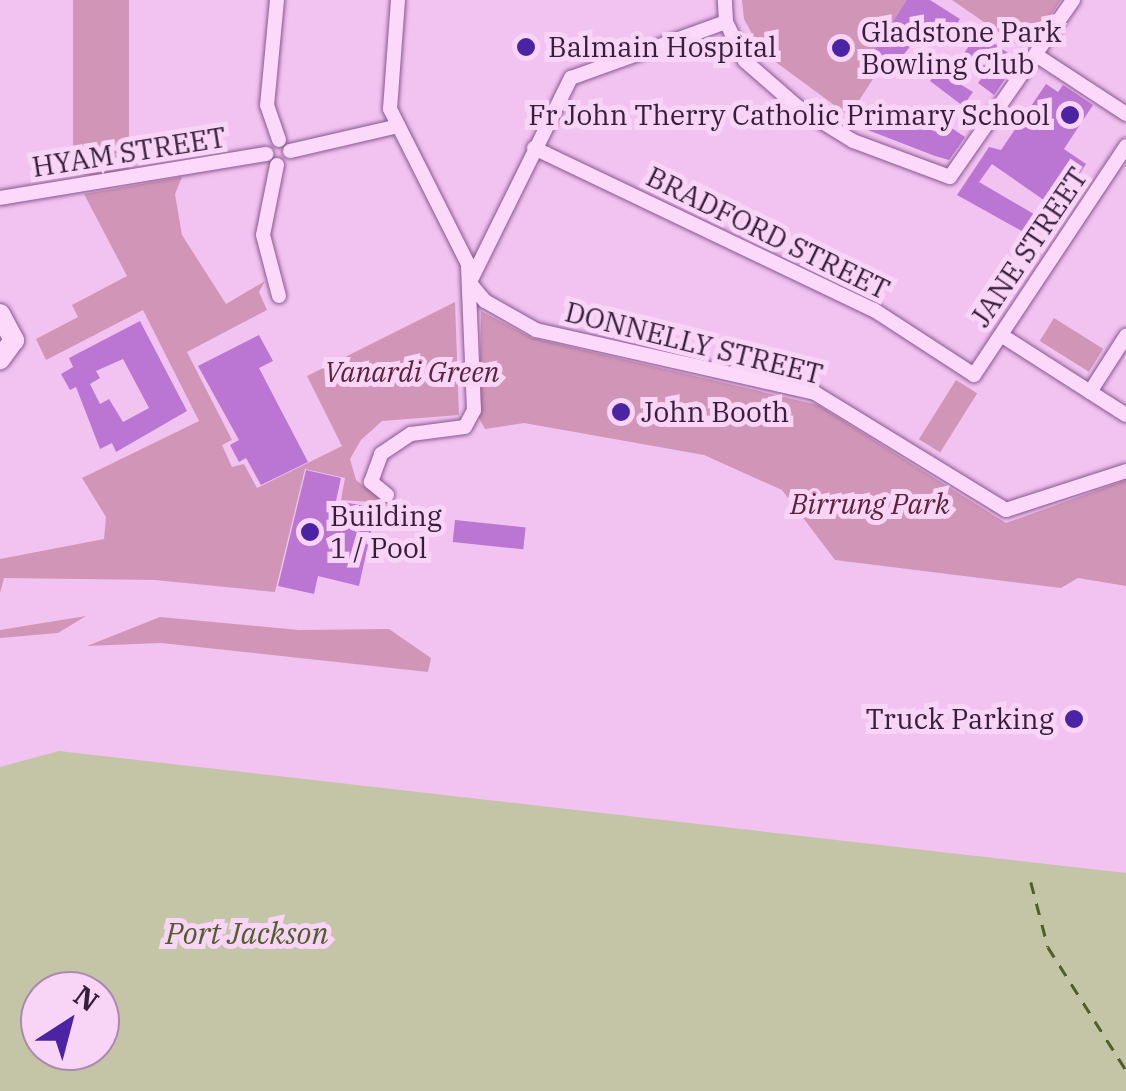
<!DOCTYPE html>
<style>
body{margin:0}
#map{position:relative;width:1126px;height:1091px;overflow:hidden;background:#f2c3f1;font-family:"IBM Plex Serif",serif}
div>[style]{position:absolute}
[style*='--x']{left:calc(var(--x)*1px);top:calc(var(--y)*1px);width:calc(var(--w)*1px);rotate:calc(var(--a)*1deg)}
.green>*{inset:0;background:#d196b7;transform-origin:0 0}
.water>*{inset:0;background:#c4c5a6}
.ferry>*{height:2.5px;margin-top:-1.25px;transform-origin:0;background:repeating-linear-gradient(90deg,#515e2b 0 12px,transparent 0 22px)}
.building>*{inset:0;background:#bb76d3;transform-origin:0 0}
.roads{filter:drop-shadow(0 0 2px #87588e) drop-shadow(0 0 2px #87588e)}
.street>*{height:14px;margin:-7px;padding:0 7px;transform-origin:7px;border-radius:7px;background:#fcd8fb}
.secondary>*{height:20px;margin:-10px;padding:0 10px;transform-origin:10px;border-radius:10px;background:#fcd8fb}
.dots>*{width:28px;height:28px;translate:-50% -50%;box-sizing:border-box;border:5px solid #f8d4f7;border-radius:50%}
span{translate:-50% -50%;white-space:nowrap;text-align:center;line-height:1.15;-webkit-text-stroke:10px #f8d4f7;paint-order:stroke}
.poi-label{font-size:28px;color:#371d3d}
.left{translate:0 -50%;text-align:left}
.right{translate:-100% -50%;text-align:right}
.street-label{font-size:28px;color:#371d3d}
.park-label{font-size:28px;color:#5b223a;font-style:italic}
.water-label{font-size:30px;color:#515e2b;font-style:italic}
.north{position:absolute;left:20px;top:971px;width:100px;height:100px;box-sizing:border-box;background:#f8d4f7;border:2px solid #ab8bad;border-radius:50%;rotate:36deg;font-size:28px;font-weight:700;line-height:40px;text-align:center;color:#371d3d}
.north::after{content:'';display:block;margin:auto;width:35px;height:45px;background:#4b23a3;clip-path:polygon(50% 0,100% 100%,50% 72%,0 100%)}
</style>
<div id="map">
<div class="green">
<div style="left:73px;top:0;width:56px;height:175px"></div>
<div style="clip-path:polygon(742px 0,924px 0,849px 116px,762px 52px,744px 19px)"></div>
<div style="clip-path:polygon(952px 0,1061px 0,1026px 51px)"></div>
<div style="clip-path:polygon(182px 177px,175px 194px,182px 235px,226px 304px,265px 281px,259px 292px,267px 310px,187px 352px,232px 440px,222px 445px,232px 467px,244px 464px,257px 488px,342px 446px,307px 376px,455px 302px,459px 415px,382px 421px,361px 440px,350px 459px,356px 480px,386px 503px,341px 500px,345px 478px,305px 469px,275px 592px,155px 580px,4px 578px,0 593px,0 559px,104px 539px,106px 517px,82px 478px,199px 421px,143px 310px,46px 360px,36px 339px,78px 317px,72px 305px,127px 276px,84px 194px)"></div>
<div style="clip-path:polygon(481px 311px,532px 338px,818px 405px,1006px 523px,1126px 480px,1126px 586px,1078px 578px,1061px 588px,835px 560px,782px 490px,704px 455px,524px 423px,485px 429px,479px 418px)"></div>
<div style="left:1054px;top:318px;width:58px;height:27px;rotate:32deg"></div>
<div style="left:956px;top:380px;width:25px;height:70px;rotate:32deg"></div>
<div style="clip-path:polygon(86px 616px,58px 633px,0 638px,0 630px)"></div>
<div style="clip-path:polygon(160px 617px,299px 630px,389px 629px,431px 658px,428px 672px,161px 643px,87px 646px)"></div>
</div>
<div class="water">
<div style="clip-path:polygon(evenodd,59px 751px,1126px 873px,1126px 1091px,0 1091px,0 767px,59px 751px,40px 991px,100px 991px,100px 1051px,40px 1051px,40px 991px)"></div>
</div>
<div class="ferry">
<div style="--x:1031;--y:882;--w:67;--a:75.3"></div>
<div style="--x:1048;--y:947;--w:146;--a:57.6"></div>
</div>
<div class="building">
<div style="clip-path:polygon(907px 0,930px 0,960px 19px,948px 37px,928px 24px,885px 78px,865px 65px)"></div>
<div style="clip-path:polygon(978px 32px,1018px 60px,994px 95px,978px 83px,987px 71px,963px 55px)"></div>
<div style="clip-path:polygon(937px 70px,973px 92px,963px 106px,930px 81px)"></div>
<div style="clip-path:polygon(1046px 84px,1058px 92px,1063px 85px,1093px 105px,1064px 149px,1086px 164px,1065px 196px,1056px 190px,1048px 203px,992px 164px,979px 182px,1039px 217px,1027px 234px,957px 195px,989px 147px,1001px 150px)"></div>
<div style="clip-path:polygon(868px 105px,944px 135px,947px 125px,965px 137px,949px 160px,935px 156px,860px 127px)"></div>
<div style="clip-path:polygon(evenodd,140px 321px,187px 411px,116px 452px,112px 443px,100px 449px,76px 387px,70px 390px,61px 374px,73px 367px,69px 358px,140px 321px,123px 359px,149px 408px,123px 422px,109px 399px,100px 404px,90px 384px,100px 378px,96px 371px,123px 359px)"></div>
<div style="clip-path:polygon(259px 335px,273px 361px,259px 368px,308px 462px,261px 485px,246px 458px,239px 462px,230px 445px,239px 440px,198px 366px)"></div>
<div style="clip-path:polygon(306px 470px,341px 478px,336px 501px,396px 511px,395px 522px,380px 520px,372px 527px,359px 586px,318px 576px,314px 594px,278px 586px)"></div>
<div style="left:455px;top:520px;width:71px;height:22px;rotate:6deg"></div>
</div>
<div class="roads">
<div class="street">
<div style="--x:277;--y:0;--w:105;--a:95.4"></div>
<div style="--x:267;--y:105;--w:37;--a:71"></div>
<div style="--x:726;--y:22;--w:43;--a:64"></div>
<div style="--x:745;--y:61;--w:70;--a:41"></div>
<div style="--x:798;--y:107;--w:65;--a:31.7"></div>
<div style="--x:853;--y:141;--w:103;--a:20.4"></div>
<div style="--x:950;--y:177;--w:216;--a:-55.2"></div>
<div style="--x:1036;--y:55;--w:108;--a:33.2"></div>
<div style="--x:534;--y:148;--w:377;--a:25.5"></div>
<div style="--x:874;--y:310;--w:119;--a:33"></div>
<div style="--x:974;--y:375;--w:275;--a:-56.4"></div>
<div style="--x:290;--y:151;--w:111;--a:-13"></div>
<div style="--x:277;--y:165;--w:71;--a:101.3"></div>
<div style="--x:263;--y:235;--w:63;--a:75.3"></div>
<div style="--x:0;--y:198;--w:270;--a:-9.4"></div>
<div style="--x:469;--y:282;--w:25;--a:50"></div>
<div style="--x:485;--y:301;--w:59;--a:29.6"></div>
<div style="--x:536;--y:330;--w:286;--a:12.7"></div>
<div style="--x:815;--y:393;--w:224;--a:31.5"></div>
<div style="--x:1006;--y:510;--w:126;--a:-18"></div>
<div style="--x:470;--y:282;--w:228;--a:-63.7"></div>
<div style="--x:571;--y:78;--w:165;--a:-19.9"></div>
<div style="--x:726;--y:22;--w:22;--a:-93"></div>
<div style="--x:1001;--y:335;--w:148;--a:32.6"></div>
<div style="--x:1090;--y:392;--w:67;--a:-57.3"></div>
<div style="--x:387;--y:495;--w:21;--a:-141"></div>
<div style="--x:371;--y:482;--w:30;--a:-70"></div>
<div style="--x:381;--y:454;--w:36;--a:-34"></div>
<div style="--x:411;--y:434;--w:54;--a:-7.4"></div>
<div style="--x:465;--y:427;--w:19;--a:-62"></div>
<div style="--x:474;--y:410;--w:146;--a:-92.4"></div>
<div style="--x:468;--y:264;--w:174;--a:-116.7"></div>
<div style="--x:390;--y:109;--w:109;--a:-85.8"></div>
</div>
<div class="secondary">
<div style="--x:0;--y:314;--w:30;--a:62"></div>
<div style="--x:14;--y:340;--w:24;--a:126"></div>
</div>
</div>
<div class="dots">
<div style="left:526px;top:47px;background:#4b23a3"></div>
<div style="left:841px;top:48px;background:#4b23a3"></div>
<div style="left:1070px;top:115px;background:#4b23a3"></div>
<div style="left:621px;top:412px;background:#4b23a3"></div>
<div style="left:310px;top:532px;background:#4b23a3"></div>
<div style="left:1074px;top:719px;background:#4b23a3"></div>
</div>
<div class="poi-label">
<span class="left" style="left:861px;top:48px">Gladstone Park<br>Bowling Club</span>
<span class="left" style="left:548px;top:47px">Balmain Hospital</span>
<span class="right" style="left:1050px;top:115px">Fr John Therry Catholic Primary School</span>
<span class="left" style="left:641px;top:412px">John Booth</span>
<span class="left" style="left:330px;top:532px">Building<br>1 / Pool</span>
<span class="right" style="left:1054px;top:719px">Truck Parking</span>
</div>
<div class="street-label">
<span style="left:129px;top:152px;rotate:-9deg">HYAM STREET</span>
<span style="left:768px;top:233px;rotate:26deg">BRADFORD STREET</span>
<span style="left:1029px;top:247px;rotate:-56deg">JANE STREET</span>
<span style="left:694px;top:343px;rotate:14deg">DONNELLY STREET</span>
</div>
<div class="park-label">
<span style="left:412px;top:372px">Vanardi Green</span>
<span style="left:870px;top:504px">Birrung Park</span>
</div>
<div class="water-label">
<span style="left:247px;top:933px">Port Jackson</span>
</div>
<div class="north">N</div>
</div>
